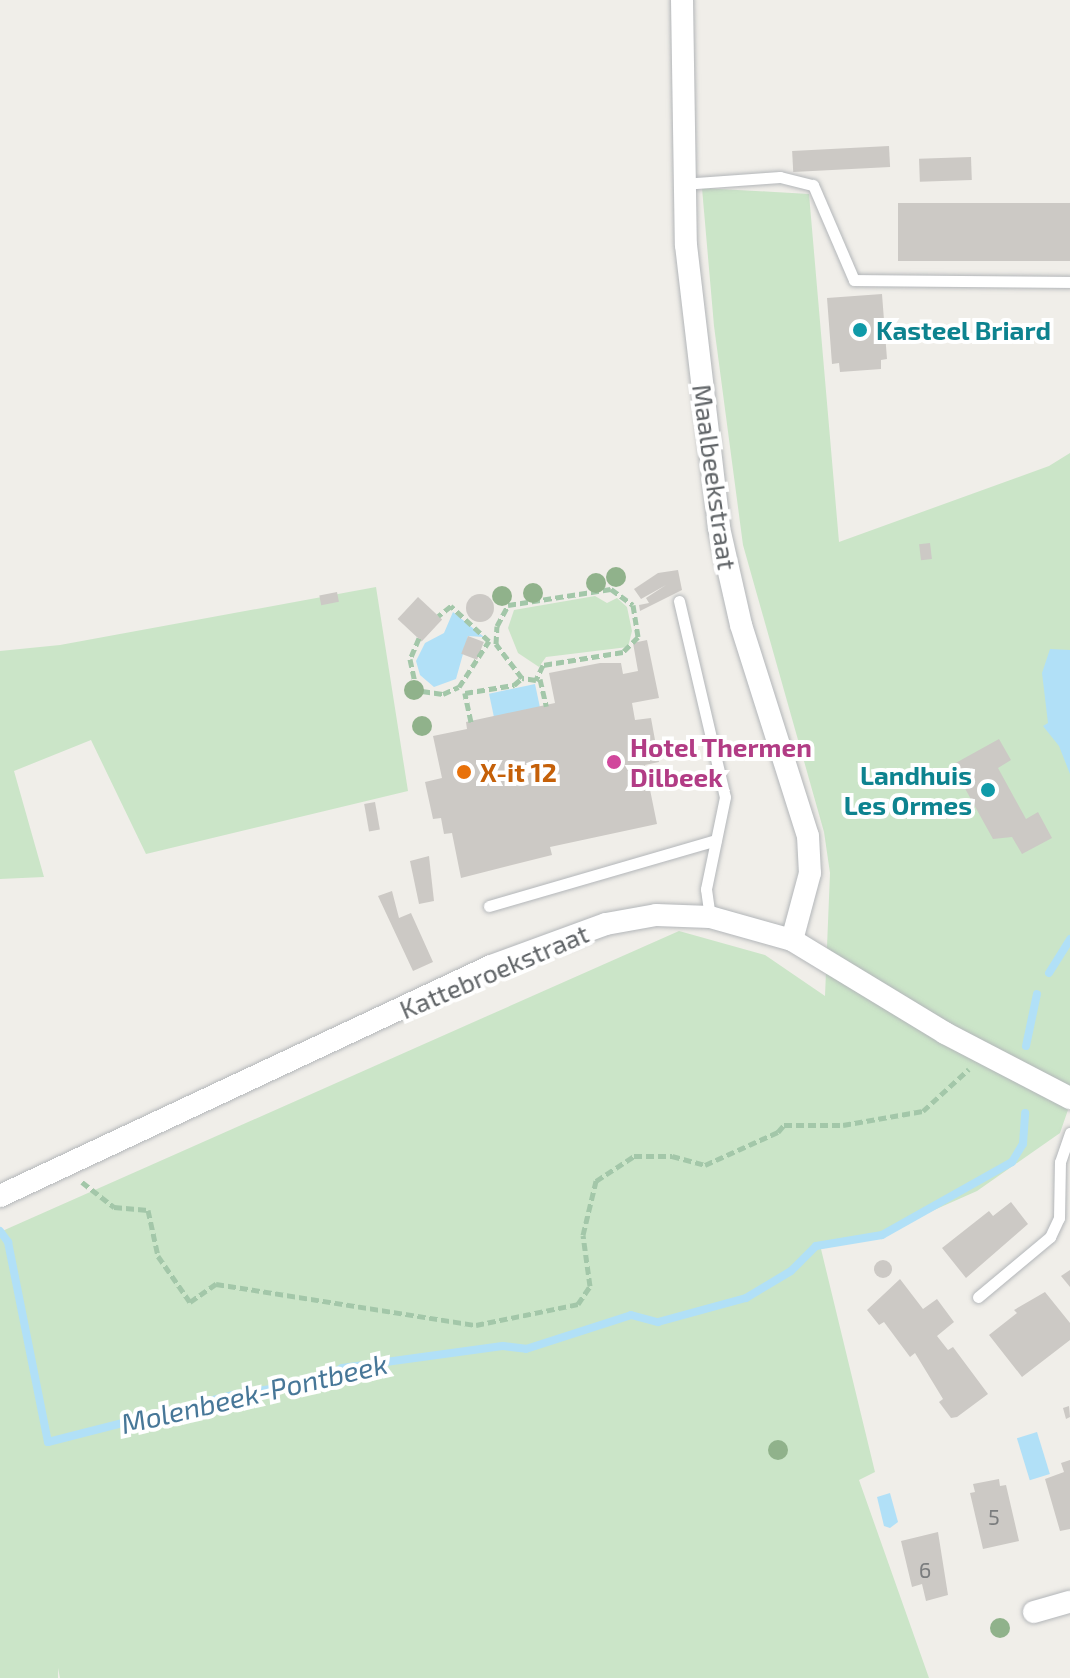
<!DOCTYPE html>
<style>
body{margin:0}
#map{position:relative;width:1070px;height:1678px;overflow:hidden;background:#f0eee9;font-family:"Exo 2",sans-serif}
div>[style]{position:absolute}
[style*='--x']{left:calc(var(--x)*1px);top:calc(var(--y)*1px);width:calc(var(--w)*1px);rotate:calc(var(--a)*1deg)}
.green>*{inset:0;background:#cbe5c8}
.water>*{inset:0;background:#b1e0f7;transform-origin:0 0}
.stream>*{height:8px;margin:-4px;padding:0 4px;transform-origin:4px;border-radius:4px;background:#b1e0f7}
.building>*{inset:0;background:#ccc9c5;transform-origin:0 0}
.round{border-radius:50%}
.path>*{height:5px;margin-top:-2.5px;transform-origin:0;background:repeating-linear-gradient(90deg,#a3c7a9 0 8px,transparent 0 12px)}
.roads{filter:drop-shadow(0 0 2px #b3b6b9) drop-shadow(0 0 2px #b3b6b9)}
.lane>*{height:11px;margin:-5.5px;padding:0 5.5px;transform-origin:5.5px;border-radius:5.5px;background:#fff}
.street>*{height:22px;margin:-11px;padding:0 11px;transform-origin:11px;border-radius:11px;background:#fff}
.trees>*{width:20px;height:20px;margin:-10px;border-radius:50%;background:#90b28b}
.dots>*{width:22px;height:22px;translate:-50% -50%;box-sizing:border-box;border:4px solid #fff;border-radius:50%}
span{translate:-50% -50%;white-space:nowrap;text-align:center;line-height:1.15;-webkit-text-stroke:8px #fff;paint-order:stroke}
.number-label{font-size:22px;color:#7b7d7e}
.number-label span{-webkit-text-stroke-width:0}
.culture-label{font-size:26px;color:#0d838f;font-weight:700}
.left{translate:0 -50%;text-align:left}
.right{translate:-100% -50%;text-align:right}
.street-label{font-size:26px;color:#606467}
.hotel-label{font-size:26px;color:#b23c85;font-weight:700}
.food-label{font-size:26px;color:#c56008;font-weight:700}
.water-label{font-size:28px;color:#477798;font-style:italic}
</style>
<div id="map">
<div class="green">
<div style="clip-path:polygon(702px 188px,809px 194px,839px 542px,1049px 466px,1070px 453px,1070px 1104px,1060px 1133px,977px 1191px,889px 1230px,821px 1249px,875px 1472px,859px 1480px,929px 1678px,60px 1678px,58px 1668px,58px 1678px,0 1678px,0 1232px,679px 931px,765px 955px,825px 996px,830px 873px,824px 832px,743px 545px,714px 326px)"></div>
<div style="clip-path:polygon(376px 587px,408px 791px,146px 854px,91px 740px,14px 771px,44px 877px,0 879px,0 651px,60px 645px)"></div>
<div style="clip-path:polygon(595px 596px,607px 603px,617px 598px,627px 607px,632px 631px,628px 647px,546px 657px,539px 667px,518px 653px,508px 628px,514px 610px)"></div>
</div>
<div class="water">
<div style="clip-path:polygon(453px 612px,484px 637px,468px 636px,456px 679px,434px 687px,420px 675px,416px 661px,425px 643px,444px 633px)"></div>
<div style="clip-path:polygon(1050px 649px,1070px 650px,1070px 774px,1059px 746px,1043px 726px,1048px 723px,1042px 673px)"></div>
<div style="left:535px;top:684px;width:24px;height:47px;rotate:78deg"></div>
<div style="left:1037px;top:1432px;width:44px;height:21px;rotate:73deg"></div>
<div style="clip-path:polygon(890px 1493px,898px 1522px,890px 1528px,884px 1526px,877px 1497px)"></div>
</div>
<div class="stream">
<div style="--x:1049;--y:973;--w:40;--a:-58"></div>
<div style="--x:1026;--y:1046;--w:53;--a:-78.1"></div>
<div style="--x:0;--y:1231;--w:14;--a:54"></div>
<div style="--x:8;--y:1242;--w:204;--a:78.7"></div>
<div style="--x:48;--y:1442;--w:191;--a:-14.3"></div>
<div style="--x:233;--y:1395;--w:83;--a:-9"></div>
<div style="--x:315;--y:1382;--w:30;--a:-27"></div>
<div style="--x:342;--y:1368;--w:162;--a:-7.8"></div>
<div style="--x:503;--y:1346;--w:23;--a:7"></div>
<div style="--x:526;--y:1349;--w:110;--a:-17.9"></div>
<div style="--x:631;--y:1315;--w:28;--a:15"></div>
<div style="--x:658;--y:1322;--w:91;--a:-15.3"></div>
<div style="--x:746;--y:1298;--w:52;--a:-31"></div>
<div style="--x:791;--y:1271;--w:35;--a:-45"></div>
<div style="--x:816;--y:1246;--w:67;--a:-9.5"></div>
<div style="--x:882;--y:1235;--w:149;--a:-29.3"></div>
<div style="--x:1012;--y:1162;--w:21;--a:-59"></div>
<div style="--x:1023;--y:1144;--w:31;--a:-86"></div>
</div>
<div class="building">
<div style="left:889px;top:146px;width:21px;height:97px;rotate:87deg"></div>
<div style="left:971px;top:157px;width:23px;height:52px;rotate:88deg"></div>
<div style="left:1070px;top:203px;width:58px;height:172px;rotate:90deg"></div>
<div style="clip-path:polygon(882px 294px,887px 359px,881px 360px,881px 369px,840px 372px,839px 363px,832px 364px,827px 298px)"></div>
<div style="left:930px;top:543px;width:16px;height:11px;rotate:83deg"></div>
<div style="clip-path:polygon(678px 570px,682px 590px,640px 611px,639px 605px,649px 603px,646px 598px,666px 585px,641px 599px,634px 589px,658px 573px)"></div>
<div style="left:337px;top:592px;width:10px;height:18px;rotate:79deg"></div>
<div class="round" style="left:466px;top:594px;width:28px;height:28px"></div>
<div style="left:418px;top:597px;width:33px;height:30px;rotate:43deg"></div>
<div style="left:468px;top:636px;width:17px;height:19px;rotate:21deg"></div>
<div style="clip-path:polygon(647px 640px,659px 698px,632px 703px,635px 720px,651px 718px,659px 762px,645px 765px,657px 824px,550px 847px,552px 855px,461px 878px,452px 833px,444px 834px,441px 818px,433px 819px,425px 782px,442px 778px,433px 736px,467px 729px,466px 722px,555px 703px,549px 673px,600px 663px,621px 663px,623px 674px,638px 671px,633px 643px)"></div>
<div style="clip-path:polygon(999px 739px,1011px 760px,998px 768px,1026px 819px,1038px 812px,1052px 838px,1022px 854px,1012px 837px,993px 839px,952px 765px)"></div>
<div style="left:375px;top:802px;width:28px;height:11px;rotate:80deg"></div>
<div style="clip-path:polygon(429px 856px,434px 901px,419px 904px,410px 861px)"></div>
<div style="clip-path:polygon(392px 891px,399px 918px,411px 913px,433px 962px,413px 971px,378px 896px)"></div>
<div style="clip-path:polygon(1011px 1202px,1028px 1224px,966px 1278px,942px 1248px,989px 1211px,993px 1216px)"></div>
<div class="round" style="left:874px;top:1260px;width:18px;height:18px"></div>
<div style="clip-path:polygon(1070px 1270px,1070px 1287px,1061px 1276px)"></div>
<div style="clip-path:polygon(900px 1279px,923px 1309px,937px 1299px,954px 1322px,937px 1336px,948px 1350px,953px 1347px,988px 1394px,957px 1417px,951px 1418px,939px 1402px,943px 1399px,915px 1353px,910px 1357px,884px 1322px,879px 1325px,867px 1310px)"></div>
<div style="clip-path:polygon(1045px 1292px,1070px 1323px,1070px 1340px,1022px 1377px,989px 1335px,1017px 1313px,1014px 1310px)"></div>
<div style="clip-path:polygon(1069px 1406px,1070px 1417px,1066px 1419px,1063px 1408px)"></div>
<div style="clip-path:polygon(1070px 1460px,1070px 1529px,1060px 1531px,1045px 1479px,1064px 1472px,1061px 1463px)"></div>
<div style="clip-path:polygon(999px 1479px,1000px 1486px,1006px 1485px,1019px 1541px,983px 1549px,970px 1493px,975px 1492px,973px 1484px)"></div>
<div style="clip-path:polygon(938px 1532px,948px 1595px,926px 1601px,922px 1584px,912px 1587px,901px 1541px)"></div>
</div>
<div class="path">
<div style="--x:611;--y:589;--w:27;--a:36"></div>
<div style="--x:633;--y:605;--w:32;--a:81"></div>
<div style="--x:638;--y:637;--w:21;--a:135"></div>
<div style="--x:623;--y:652;--w:81;--a:170.8"></div>
<div style="--x:543;--y:665;--w:17;--a:115"></div>
<div style="--x:536;--y:680;--w:14;--a:-172"></div>
<div style="--x:522;--y:678;--w:43;--a:-127.4"></div>
<div style="--x:496;--y:644;--w:18;--a:-87"></div>
<div style="--x:497;--y:626;--w:24;--a:-62"></div>
<div style="--x:508;--y:605;--w:104;--a:-8.8"></div>
<div style="--x:419;--y:638;--w:23;--a:113"></div>
<div style="--x:410;--y:659;--w:24;--a:78"></div>
<div style="--x:415;--y:682;--w:11;--a:52"></div>
<div style="--x:422;--y:691;--w:21;--a:8"></div>
<div style="--x:443;--y:694;--w:17;--a:-24"></div>
<div style="--x:459;--y:687;--w:55;--a:-56.9"></div>
<div style="--x:489;--y:641;--w:52;--a:-137.4"></div>
<div style="--x:451;--y:606;--w:16;--a:142"></div>
<div style="--x:540;--y:679;--w:28;--a:77"></div>
<div style="--x:471;--y:722;--w:30;--a:-102"></div>
<div style="--x:465;--y:693;--w:50;--a:-9.3"></div>
<div style="--x:514;--y:685;--w:11;--a:-41"></div>
<div style="--x:82;--y:1182;--w:41;--a:38"></div>
<div style="--x:114;--y:1207;--w:34;--a:5"></div>
<div style="--x:148;--y:1210;--w:47;--a:77.7"></div>
<div style="--x:158;--y:1256;--w:56;--a:55.2"></div>
<div style="--x:190;--y:1302;--w:32;--a:-35"></div>
<div style="--x:216;--y:1284;--w:263;--a:9"></div>
<div style="--x:476;--y:1325;--w:104;--a:-11.6"></div>
<div style="--x:578;--y:1304;--w:22;--a:-56"></div>
<div style="--x:590;--y:1286;--w:51;--a:-97.8"></div>
<div style="--x:583;--y:1235;--w:56;--a:-76.5"></div>
<div style="--x:596;--y:1181;--w:45;--a:-33.3"></div>
<div style="--x:634;--y:1156;--w:38;--a:0"></div>
<div style="--x:672;--y:1156;--w:34;--a:15"></div>
<div style="--x:705;--y:1165;--w:80;--a:-24.3"></div>
<div style="--x:778;--y:1132;--w:9;--a:-49"></div>
<div style="--x:784;--y:1125;--w:59;--a:0"></div>
<div style="--x:843;--y:1125;--w:81;--a:-9.9"></div>
<div style="--x:923;--y:1111;--w:62;--a:-42.4"></div>
</div>
<div class="roads">
<div class="lane">
<div style="--x:682;--y:184;--w:98;--a:-4.1"></div>
<div style="--x:780;--y:177;--w:34;--a:14"></div>
<div style="--x:813;--y:185;--w:103;--a:66.7"></div>
<div style="--x:854;--y:280;--w:216;--a:0.5"></div>
<div style="--x:679;--y:601;--w:201;--a:76.8"></div>
<div style="--x:725;--y:797;--w:94;--a:101.7"></div>
<div style="--x:706;--y:889;--w:28;--a:82"></div>
<div style="--x:489;--y:906;--w:236;--a:-16.2"></div>
<div style="--x:978;--y:1297;--w:94;--a:-39.8"></div>
<div style="--x:1050;--y:1237;--w:21;--a:-65"></div>
<div style="--x:1059;--y:1218;--w:56;--a:-89"></div>
<div style="--x:1060;--y:1162;--w:31;--a:-71"></div>
</div>
<div class="street">
<div style="--x:682;--y:0;--w:245;--a:89.1"></div>
<div style="--x:686;--y:245;--w:285;--a:83.3"></div>
<div style="--x:719;--y:528;--w:99;--a:77.2"></div>
<div style="--x:741;--y:625;--w:221;--a:72.4"></div>
<div style="--x:808;--y:836;--w:37;--a:87"></div>
<div style="--x:810;--y:873;--w:69;--a:105"></div>
<div style="--x:0;--y:1196;--w:542;--a:-25.1"></div>
<div style="--x:491;--y:966;--w:122;--a:-20.1"></div>
<div style="--x:606;--y:924;--w:51;--a:-10.2"></div>
<div style="--x:656;--y:915;--w:54;--a:2.1"></div>
<div style="--x:710;--y:917;--w:85;--a:15.7"></div>
<div style="--x:792;--y:940;--w:179;--a:31.3"></div>
<div style="--x:945;--y:1033;--w:141;--a:27.5"></div>
<div style="--x:1034;--y:1612;--w:37;--a:-16"></div>
</div>
</div>
<div class="trees">
<div style="left:616px;top:577px"></div>
<div style="left:596px;top:583px"></div>
<div style="left:533px;top:593px"></div>
<div style="left:502px;top:596px"></div>
<div style="left:414px;top:690px"></div>
<div style="left:422px;top:726px"></div>
<div style="left:778px;top:1450px"></div>
<div style="left:1000px;top:1628px"></div>
</div>
<div class="dots">
<div style="left:860px;top:330px;background:#0f9aa8"></div>
<div style="left:614px;top:762px;background:#d1479c"></div>
<div style="left:464px;top:772px;background:#e8710a"></div>
<div style="left:988px;top:790px;background:#0f9aa8"></div>
</div>
<div class="number-label">
<span style="left:994px;top:1517px">5</span>
<span style="left:925px;top:1570px">6</span>
</div>
<div class="culture-label">
<span class="left" style="left:876px;top:330px">Kasteel Briard</span>
<span class="right" style="left:972px;top:790px">Landhuis<br>Les Ormes</span>
</div>
<div class="street-label">
<span style="left:715px;top:477px;rotate:82deg">Maalbeekstraat</span>
<span style="left:494px;top:971px;rotate:-23deg">Kattebroekstraat</span>
</div>
<div class="hotel-label">
<span class="left" style="left:630px;top:762px">Hotel Thermen<br>Dilbeek</span>
</div>
<div class="food-label">
<span class="left" style="left:480px;top:772px">X-it 12</span>
</div>
<div class="water-label">
<span style="left:254px;top:1393px;rotate:-13deg">Molenbeek-Pontbeek</span>
</div>
</div>
